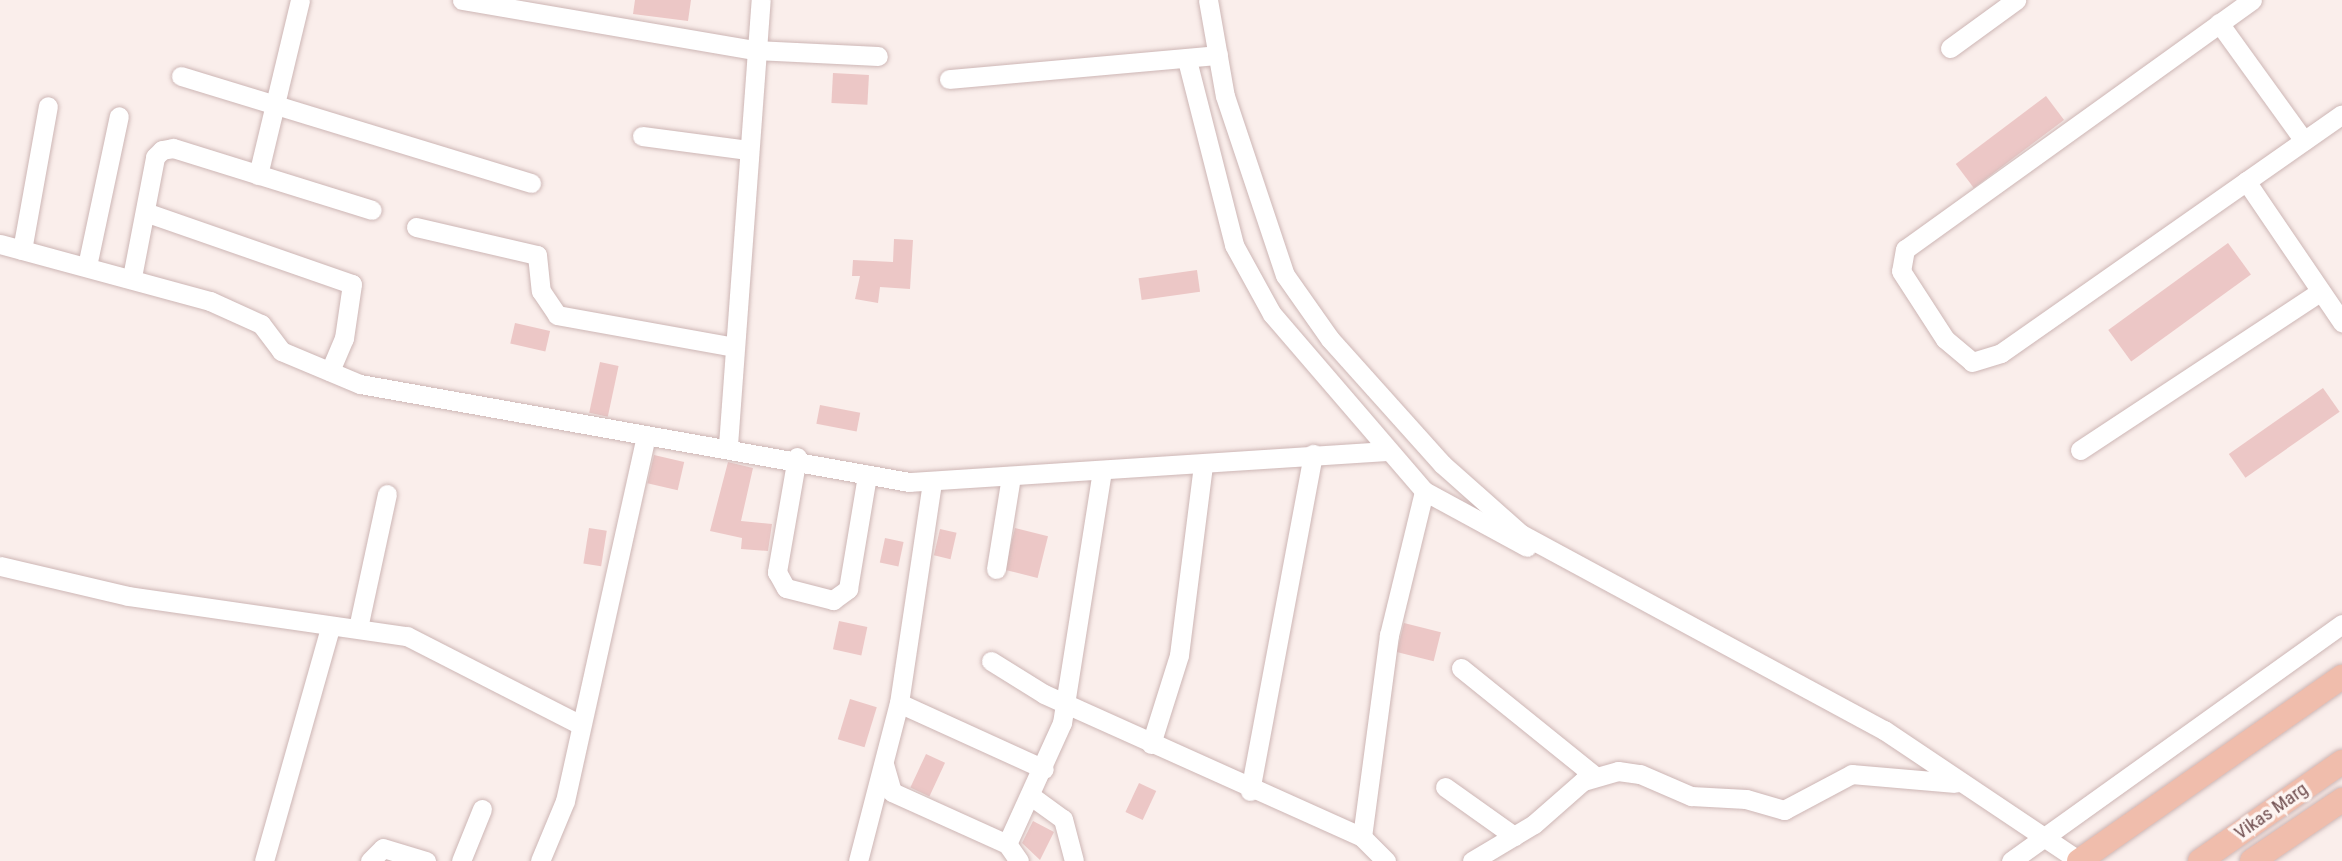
<!DOCTYPE html>
<style>
body{margin:0}
#map{position:relative;width:2342px;height:861px;overflow:hidden;background:#faeeeb;font-family:"Roboto Condensed",sans-serif}
div>[style]{position:absolute}
[style*='--x']{left:calc(var(--x)*1px);top:calc(var(--y)*1px);width:calc(var(--w)*1px);rotate:calc(var(--a)*1deg)}
.building>*{inset:0;background:#ecc7c6;transform-origin:0 0}
.roads{filter:drop-shadow(0 0 2px #cdb6b5) drop-shadow(0 0 2px #cdb6b5)}
.minor>*{height:19px;margin:-9.5px;padding:0 9.5px;transform-origin:9.5px;border-radius:9.5px;background:#fff}
.major>*{height:24px;margin:-12px;padding:0 12px;transform-origin:12px;border-radius:12px;background:#f0bdac}
span{translate:-50% -50%;white-space:nowrap;text-align:center;line-height:1.15;-webkit-text-stroke:7px #fdf4f1;paint-order:stroke}
.street-label{font-size:19px;color:#725152}
</style>
<div id="map">
<div class="building">
<div style="clip-path:polygon(635px 0,691px 0,688px 21px,633px 14px)"></div>
<div style="left:833px;top:73px;width:36px;height:30px;rotate:3deg"></div>
<div style="left:2046px;top:96px;width:30px;height:113px;rotate:53deg"></div>
<div style="clip-path:polygon(894px 239px,913px 240px,910px 289px,880px 287px,878px 303px,855px 299px,860px 276px,852px 276px,853px 260px,893px 262px)"></div>
<div style="left:2228px;top:243px;width:39px;height:148px;rotate:54deg"></div>
<div style="left:1197px;top:270px;width:22px;height:59px;rotate:82deg"></div>
<div style="left:515px;top:323px;width:36px;height:21px;rotate:13deg"></div>
<div style="left:600px;top:362px;width:19px;height:52px;rotate:12deg"></div>
<div style="left:2323px;top:388px;width:29px;height:115px;rotate:55deg"></div>
<div style="left:820px;top:405px;width:41px;height:19px;rotate:11deg"></div>
<div style="left:654px;top:455px;width:31px;height:29px;rotate:13deg"></div>
<div style="clip-path:polygon(728px 462px,753px 468px,741px 521px,772px 524px,768px 551px,741px 549px,742px 538px,710px 531px)"></div>
<div style="left:589px;top:528px;width:18px;height:36px;rotate:9deg"></div>
<div style="left:1015px;top:528px;width:34px;height:43px;rotate:14deg"></div>
<div style="left:940px;top:529px;width:17px;height:27px;rotate:13deg"></div>
<div style="left:885px;top:538px;width:19px;height:25px;rotate:12deg"></div>
<div style="left:839px;top:621px;width:29px;height:29px;rotate:12deg"></div>
<div style="left:1404px;top:623px;width:38px;height:30px;rotate:14deg"></div>
<div style="left:850px;top:699px;width:28px;height:42px;rotate:17deg"></div>
<div style="left:926px;top:754px;width:21px;height:37px;rotate:25deg"></div>
<div style="left:1139px;top:783px;width:19px;height:32px;rotate:25deg"></div>
<div style="clip-path:polygon(1033px 821px,1054px 832px,1040px 860px,1022px 843px)"></div>
</div>
<div class="roads">
<div class="minor">
<div style="--x:462;--y:0;--w:297;--a:9.7"></div>
<div style="--x:755;--y:50;--w:123;--a:2.8"></div>
<div style="--x:1208;--y:0;--w:97;--a:80"></div>
<div style="--x:1225;--y:96;--w:189;--a:71.5"></div>
<div style="--x:1285;--y:275;--w:78;--a:54.9"></div>
<div style="--x:1330;--y:339;--w:168;--a:48.1"></div>
<div style="--x:1442;--y:464;--w:106;--a:41.5"></div>
<div style="--x:1521;--y:534;--w:413;--a:28.4"></div>
<div style="--x:1884;--y:730;--w:236;--a:33.8"></div>
<div style="--x:2252;--y:0;--w:427;--a:144.3"></div>
<div style="--x:1905;--y:249;--w:22;--a:100"></div>
<div style="--x:1901;--y:271;--w:81;--a:57.1"></div>
<div style="--x:1945;--y:339;--w:35;--a:40"></div>
<div style="--x:1972;--y:362;--w:30;--a:-17"></div>
<div style="--x:2001;--y:353;--w:416;--a:-35"></div>
<div style="--x:2219;--y:23;--w:145;--a:54.2"></div>
<div style="--x:1950;--y:48;--w:82;--a:-36"></div>
<div style="--x:1187;--y:60;--w:191;--a:75.7"></div>
<div style="--x:1234;--y:245;--w:79;--a:61.2"></div>
<div style="--x:1272;--y:314;--w:233;--a:49.3"></div>
<div style="--x:1424;--y:491;--w:117;--a:28.5"></div>
<div style="--x:181;--y:76;--w:366;--a:17"></div>
<div style="--x:949;--y:79;--w:270;--a:-5.1"></div>
<div style="--x:642;--y:136;--w:107;--a:7.5"></div>
<div style="--x:258;--y:175;--w:180;--a:-76.5"></div>
<div style="--x:2246;--y:181;--w:171;--a:55.8"></div>
<div style="--x:145;--y:212;--w:219;--a:19.2"></div>
<div style="--x:352;--y:284;--w:55;--a:98.4"></div>
<div style="--x:344;--y:338;--w:36;--a:113"></div>
<div style="--x:416;--y:227;--w:124;--a:13"></div>
<div style="--x:537;--y:255;--w:36;--a:84"></div>
<div style="--x:541;--y:291;--w:29;--a:56"></div>
<div style="--x:557;--y:315;--w:180;--a:10.2"></div>
<div style="--x:0;--y:244;--w:218;--a:15.2"></div>
<div style="--x:210;--y:301;--w:56;--a:24.3"></div>
<div style="--x:261;--y:324;--w:34;--a:53"></div>
<div style="--x:281;--y:351;--w:86;--a:22.7"></div>
<div style="--x:360;--y:384;--w:558;--a:10.12"></div>
<div style="--x:909;--y:482;--w:477;--a:-3.7"></div>
<div style="--x:22;--y:250;--w:146;--a:-79.8"></div>
<div style="--x:87;--y:266;--w:153;--a:-78"></div>
<div style="--x:132;--y:277;--w:122;--a:-79.1"></div>
<div style="--x:155;--y:157;--w:10;--a:-45"></div>
<div style="--x:162;--y:150;--w:11;--a:-10"></div>
<div style="--x:173;--y:148;--w:208;--a:17.3"></div>
<div style="--x:728;--y:445;--w:446;--a:-85.8"></div>
<div style="--x:2080;--y:450;--w:287;--a:-33.4"></div>
<div style="--x:797;--y:457;--w:117;--a:99.9"></div>
<div style="--x:777;--y:572;--w:18;--a:61"></div>
<div style="--x:786;--y:588;--w:49;--a:14.3"></div>
<div style="--x:833;--y:600;--w:19;--a:-36"></div>
<div style="--x:848;--y:589;--w:116;--a:-80.5"></div>
<div style="--x:0;--y:566;--w:131;--a:13.2"></div>
<div style="--x:128;--y:596;--w:282;--a:8.2"></div>
<div style="--x:407;--y:636;--w:193;--a:27.1"></div>
<div style="--x:996;--y:569;--w:94;--a:-80.8"></div>
<div style="--x:358;--y:628;--w:137;--a:-77.8"></div>
<div style="--x:991;--y:661;--w:62;--a:31.9"></div>
<div style="--x:1044;--y:694;--w:349;--a:24.2"></div>
<div style="--x:1362;--y:837;--w:34;--a:45"></div>
<div style="--x:1461;--y:668;--w:172;--a:38.9"></div>
<div style="--x:899;--y:703;--w:159;--a:24.5"></div>
<div style="--x:1151;--y:744;--w:93;--a:-72.5"></div>
<div style="--x:1179;--y:655;--w:191;--a:-82.8"></div>
<div style="--x:884;--y:764;--w:29;--a:74"></div>
<div style="--x:892;--y:792;--w:126;--a:24.3"></div>
<div style="--x:1445;--y:787;--w:85;--a:35.4"></div>
<div style="--x:1250;--y:791;--w:343;--a:-79.4"></div>
<div style="--x:1031;--y:796;--w:39;--a:36"></div>
<div style="--x:1063;--y:819;--w:43;--a:75.3"></div>
<div style="--x:1362;--y:837;--w:204;--a:-82.4"></div>
<div style="--x:1389;--y:635;--w:148;--a:-76.3"></div>
<div style="--x:264;--y:861;--w:243;--a:-74.2"></div>
<div style="--x:370;--y:861;--w:18;--a:-45"></div>
<div style="--x:383;--y:848;--w:45;--a:16.8"></div>
<div style="--x:461;--y:861;--w:56;--a:-68"></div>
<div style="--x:540;--y:861;--w:65;--a:-67.4"></div>
<div style="--x:565;--y:801;--w:371;--a:-77.5"></div>
<div style="--x:858;--y:861;--w:163;--a:-75.5"></div>
<div style="--x:899;--y:703;--w:222;--a:-81.5"></div>
<div style="--x:1019;--y:861;--w:21;--a:-125"></div>
<div style="--x:1007;--y:844;--w:133;--a:-65.6"></div>
<div style="--x:1062;--y:723;--w:255;--a:-81"></div>
<div style="--x:1472;--y:861;--w:72;--a:-30.8"></div>
<div style="--x:1534;--y:824;--w:65;--a:-41.3"></div>
<div style="--x:1583;--y:781;--w:36;--a:-16"></div>
<div style="--x:1618;--y:771;--w:22;--a:8"></div>
<div style="--x:1640;--y:774;--w:56;--a:23.3"></div>
<div style="--x:1691;--y:796;--w:55;--a:3.1"></div>
<div style="--x:1746;--y:799;--w:40;--a:16"></div>
<div style="--x:1784;--y:810;--w:77;--a:-27.9"></div>
<div style="--x:1852;--y:774;--w:103;--a:5"></div>
<div style="--x:2011;--y:861;--w:407;--a:-35.6"></div>
</div>
<div class="major">
<div style="--x:2079;--y:861;--w:321;--a:-35"></div>
<div style="--x:2200;--y:861;--w:173;--a:-34.9"></div>
<div style="--x:2252;--y:861;--w:109;--a:-34.1"></div>
</div>
</div>
<div class="street-label">
<span style="left:2271px;top:811px;rotate:-35deg">Vikas Marg</span>
</div>
</div>
